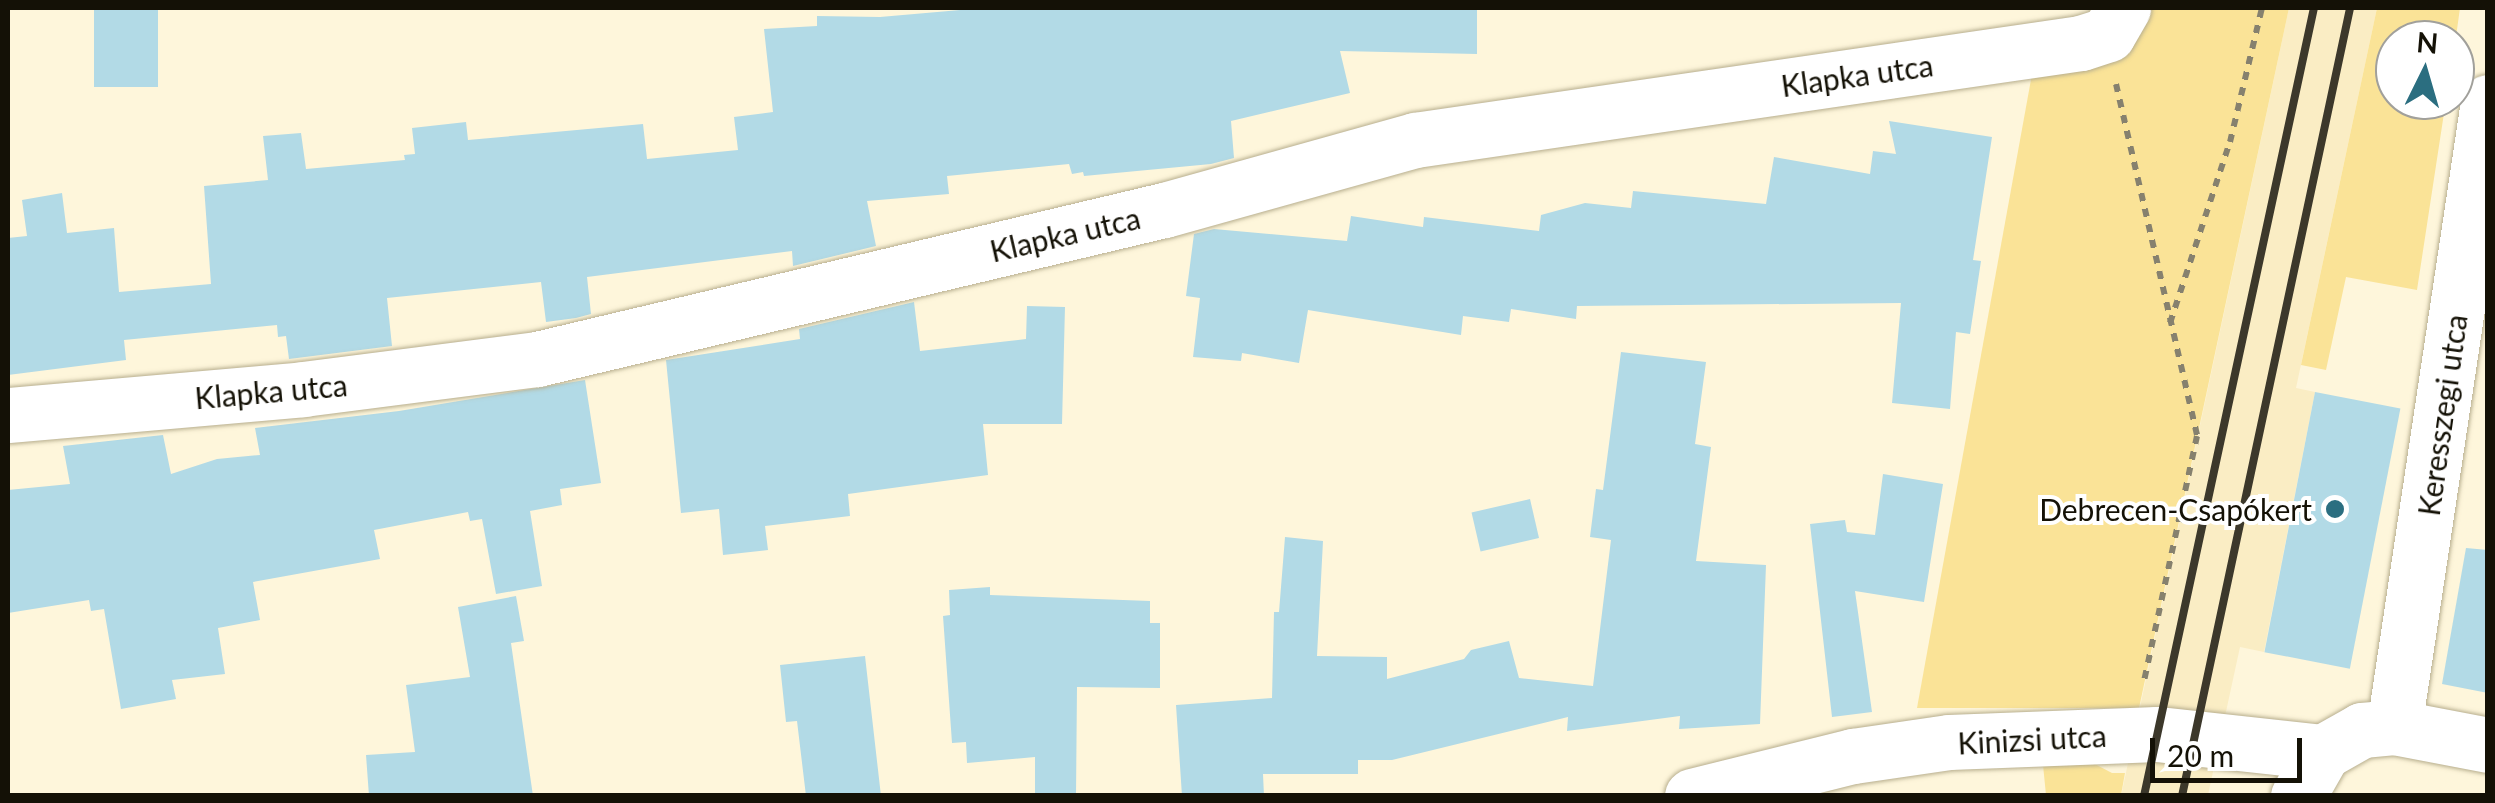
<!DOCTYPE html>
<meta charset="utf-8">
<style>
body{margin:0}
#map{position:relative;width:2495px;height:803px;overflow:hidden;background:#fef6db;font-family:Lato,sans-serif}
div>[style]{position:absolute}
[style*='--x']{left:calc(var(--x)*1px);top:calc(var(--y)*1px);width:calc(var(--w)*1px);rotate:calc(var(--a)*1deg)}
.built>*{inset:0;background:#faedc4}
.green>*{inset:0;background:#fae397}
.building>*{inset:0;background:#b2dae6;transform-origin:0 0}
.path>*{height:6px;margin-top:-3px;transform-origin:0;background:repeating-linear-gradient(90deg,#86816e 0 8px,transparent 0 16px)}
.roads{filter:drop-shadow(0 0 2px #b7ae8e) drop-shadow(0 0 2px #b7ae8e)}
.minor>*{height:55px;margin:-27.5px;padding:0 27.5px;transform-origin:27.5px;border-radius:27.5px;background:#fff}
.rail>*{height:8px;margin:-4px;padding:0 4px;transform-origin:4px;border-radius:4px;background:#3c382b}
.dots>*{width:28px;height:28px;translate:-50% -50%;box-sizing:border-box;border:5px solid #fff;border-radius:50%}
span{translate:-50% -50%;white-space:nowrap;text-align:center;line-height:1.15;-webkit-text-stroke:8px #fff;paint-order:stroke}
.street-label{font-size:30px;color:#141106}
.poi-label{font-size:30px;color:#141106}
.right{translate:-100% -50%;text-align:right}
.frame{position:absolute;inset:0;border:10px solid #141106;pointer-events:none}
.north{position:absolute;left:2375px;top:20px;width:100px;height:100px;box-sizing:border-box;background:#fff;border:2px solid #a1a09b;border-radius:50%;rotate:5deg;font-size:28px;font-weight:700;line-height:40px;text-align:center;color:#141106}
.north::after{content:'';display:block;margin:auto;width:35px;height:45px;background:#2b6e80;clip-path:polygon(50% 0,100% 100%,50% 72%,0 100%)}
.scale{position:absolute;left:2150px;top:738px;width:152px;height:45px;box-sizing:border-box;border:5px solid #141106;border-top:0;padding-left:12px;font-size:30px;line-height:35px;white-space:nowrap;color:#141106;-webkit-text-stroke:8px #fff;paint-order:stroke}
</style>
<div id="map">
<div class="built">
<div style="clip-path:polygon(2289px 8px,2377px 8px,2296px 388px,2315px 392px,2264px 652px,2240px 647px,2208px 795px,2121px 796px)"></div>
</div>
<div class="green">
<div style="clip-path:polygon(2139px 8px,2289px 8px,2139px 708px,1917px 708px,2034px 63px)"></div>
<div style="clip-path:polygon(2377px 8px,2460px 8px,2455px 44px,2455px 40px,2395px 40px,2395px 100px,2446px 100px,2417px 290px,2346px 277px,2326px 370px,2301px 365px)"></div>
<div style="clip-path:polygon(2087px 760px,2112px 773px,2125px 773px,2121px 795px,2046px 795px,2043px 765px)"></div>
</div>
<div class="building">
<div style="left:94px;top:8px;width:64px;height:79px"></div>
<div style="clip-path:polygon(983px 8px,1477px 8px,1477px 54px,1340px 51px,1350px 93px,1231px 121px,1234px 158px,1211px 164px,1084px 176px,1083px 172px,1072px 174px,1069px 164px,947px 176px,949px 194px,867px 201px,876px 246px,793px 266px,792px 251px,587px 277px,591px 314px,576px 318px,546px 322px,541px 282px,387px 298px,392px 346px,289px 359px,286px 336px,278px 337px,277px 325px,124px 340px,126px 360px,8px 375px,8px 238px,27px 236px,22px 200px,62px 193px,67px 233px,114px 228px,119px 292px,211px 284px,204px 186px,268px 180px,263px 136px,301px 133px,306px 169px,405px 160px,404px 155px,415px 154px,412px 128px,466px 122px,468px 140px,643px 124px,647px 159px,738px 150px,734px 117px,773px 112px,764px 29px,817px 26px,817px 16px,880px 17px)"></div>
<div style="clip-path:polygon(1889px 121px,1992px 137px,1973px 260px,1981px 261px,1970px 334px,1956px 332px,1950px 409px,1892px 403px,1901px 303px,1577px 306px,1576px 319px,1511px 309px,1509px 322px,1463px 316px,1461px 335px,1308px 310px,1299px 363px,1242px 353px,1241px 361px,1193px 357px,1200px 298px,1186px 296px,1194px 234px,1214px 229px,1347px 241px,1351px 216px,1423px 227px,1424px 217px,1539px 231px,1541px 215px,1585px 203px,1631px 208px,1633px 191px,1766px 204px,1774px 157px,1870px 174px,1873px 151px,1896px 154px)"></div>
<div style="clip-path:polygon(914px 302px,920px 351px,1026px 339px,1027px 306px,1065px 307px,1062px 424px,983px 424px,988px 475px,848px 494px,850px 516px,765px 526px,768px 550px,723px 555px,719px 509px,681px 513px,666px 360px,800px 339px,799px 329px)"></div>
<div style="clip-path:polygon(1621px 352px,1706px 362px,1695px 444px,1711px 447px,1696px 561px,1766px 565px,1760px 724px,1679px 729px,1680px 716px,1567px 731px,1568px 717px,1392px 760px,1358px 760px,1358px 774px,1263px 774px,1264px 796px,1182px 796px,1176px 705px,1272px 698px,1274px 612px,1279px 612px,1285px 537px,1323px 541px,1317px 656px,1387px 657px,1387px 679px,1464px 659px,1471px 650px,1509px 641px,1519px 678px,1593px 686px,1611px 540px,1590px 537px,1596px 489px,1603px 490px)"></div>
<div style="clip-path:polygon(585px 380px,601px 483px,560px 489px,562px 505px,530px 511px,542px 586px,496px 594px,482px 519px,470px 521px,468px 512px,374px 530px,380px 559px,253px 582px,260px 620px,218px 628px,225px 674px,172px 680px,176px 699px,121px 709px,104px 609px,91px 611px,89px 600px,8px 613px,8px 490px,70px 484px,63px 446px,163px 435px,171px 474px,217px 459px,260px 455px,255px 428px,399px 411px)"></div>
<div style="left:2315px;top:392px;width:87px;height:265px;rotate:11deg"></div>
<div style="clip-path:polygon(1883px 474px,1943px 484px,1924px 602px,1855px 591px,1872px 712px,1832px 717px,1810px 524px,1845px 520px,1847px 532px,1875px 535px)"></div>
<div style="left:1530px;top:499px;width:40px;height:60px;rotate:77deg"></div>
<div style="clip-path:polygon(2466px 548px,2488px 550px,2488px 693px,2442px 684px)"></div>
<div style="clip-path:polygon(990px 587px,990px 595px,1150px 601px,1150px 623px,1160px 623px,1160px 688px,1077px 687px,1076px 796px,1035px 796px,1035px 757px,967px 763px,966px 742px,952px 743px,943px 616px,950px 615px,949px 590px)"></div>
<div style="clip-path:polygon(516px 596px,524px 641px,511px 643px,533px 796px,369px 796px,366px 755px,415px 752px,406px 685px,470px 677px,458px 607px)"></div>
<div style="clip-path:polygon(865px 656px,881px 796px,806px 796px,797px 721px,786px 722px,780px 665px)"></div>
</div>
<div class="path">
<div style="--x:2116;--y:84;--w:361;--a:77"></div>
<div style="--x:2197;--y:436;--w:252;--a:102.2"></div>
<div style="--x:2170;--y:323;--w:191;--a:-71.7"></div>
<div style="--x:2230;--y:142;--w:138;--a:-76.6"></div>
</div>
<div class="roads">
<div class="minor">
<div style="--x:8;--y:415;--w:296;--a:-5"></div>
<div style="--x:303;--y:389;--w:236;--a:-7.3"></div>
<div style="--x:537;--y:359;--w:644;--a:-13.37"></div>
<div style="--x:1164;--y:210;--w:261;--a:-15.6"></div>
<div style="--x:1415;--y:140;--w:673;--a:-8.29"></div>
<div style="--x:2081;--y:43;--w:28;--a:-18"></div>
<div style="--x:2108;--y:34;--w:30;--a:-60"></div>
<div style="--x:2394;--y:727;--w:632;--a:-81.45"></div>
<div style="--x:1692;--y:796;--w:166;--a:-14"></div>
<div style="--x:1853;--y:756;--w:97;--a:-8.3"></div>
<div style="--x:1949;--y:742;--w:208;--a:-2.2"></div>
<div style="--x:2157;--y:734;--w:167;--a:6.2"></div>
<div style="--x:2298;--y:796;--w:51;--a:-60.4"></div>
<div style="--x:2323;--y:752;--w:45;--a:-29.4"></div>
<div style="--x:2362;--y:730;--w:32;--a:-5"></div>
<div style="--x:2394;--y:727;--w:96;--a:10.8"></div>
</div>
</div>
<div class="rail">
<div style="--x:2144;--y:796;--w:806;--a:-77.83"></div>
<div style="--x:2182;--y:796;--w:806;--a:-77.96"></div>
</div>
<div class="dots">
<div style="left:2335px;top:509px;background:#2b6e80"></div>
</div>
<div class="street-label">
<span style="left:1857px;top:75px;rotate:-8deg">Klapka utca</span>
<span style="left:1065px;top:234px;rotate:-13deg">Klapka utca</span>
<span style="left:271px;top:391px;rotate:-5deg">Klapka utca</span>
<span style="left:2442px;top:415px;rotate:-82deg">Keresszegi utca</span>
<span style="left:2032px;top:739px;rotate:-3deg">Kinizsi utca</span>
</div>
<div class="poi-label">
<span class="right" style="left:2312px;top:509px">Debrecen-Csapókert</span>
</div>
<div class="frame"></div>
<div class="north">N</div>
<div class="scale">20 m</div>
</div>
